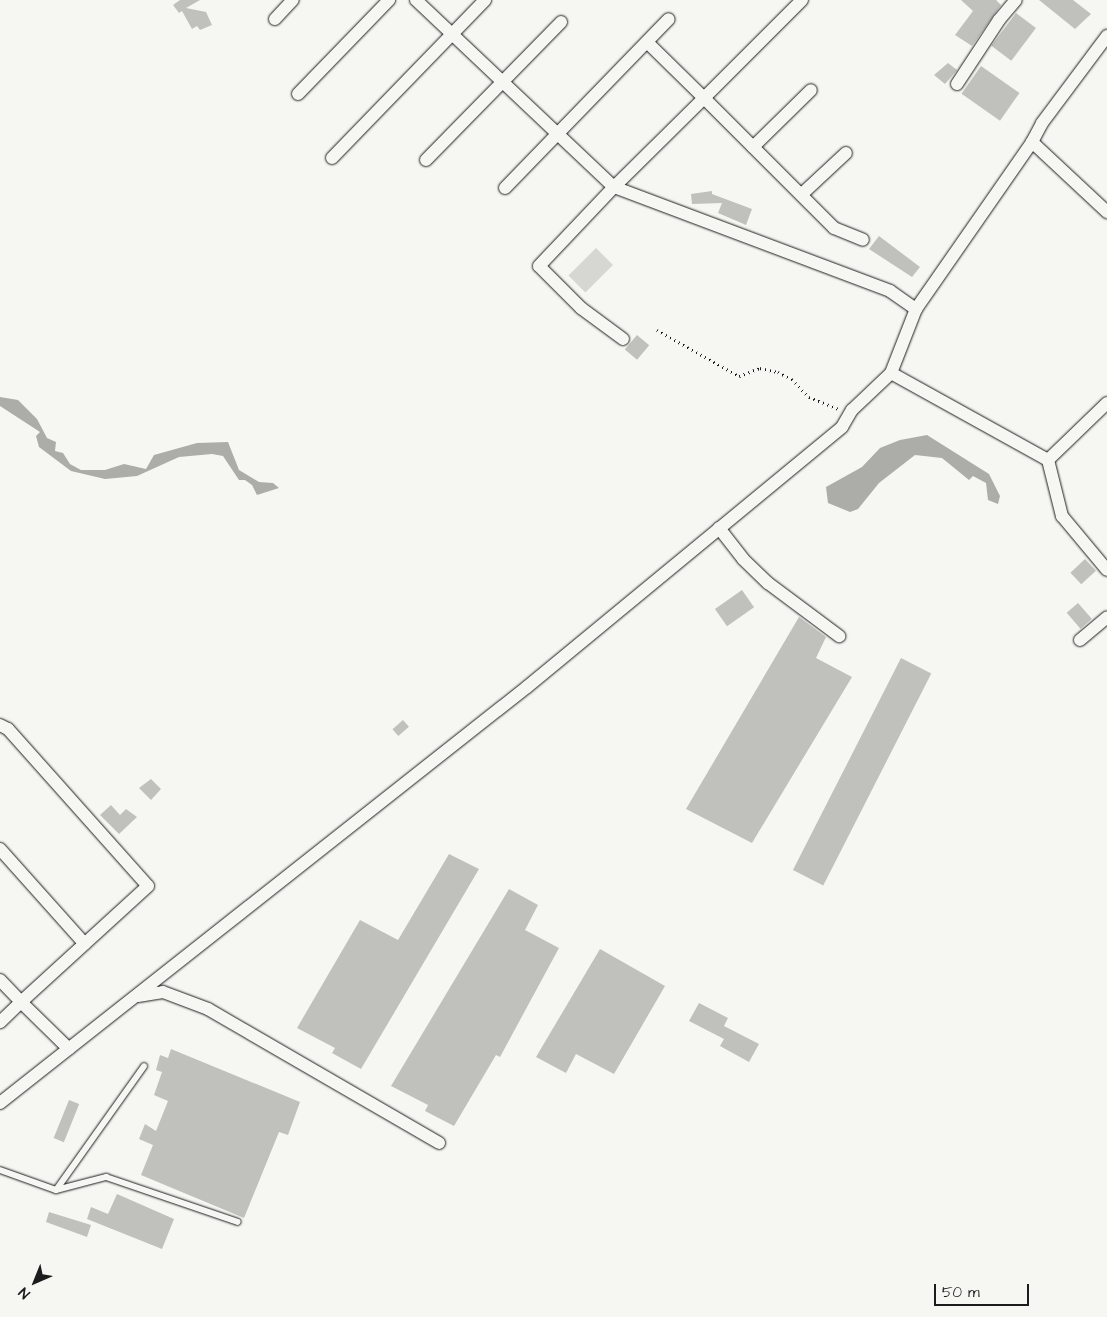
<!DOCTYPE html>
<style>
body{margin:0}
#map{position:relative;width:1107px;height:1317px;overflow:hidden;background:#f6f6f2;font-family:"Architects Daughter",sans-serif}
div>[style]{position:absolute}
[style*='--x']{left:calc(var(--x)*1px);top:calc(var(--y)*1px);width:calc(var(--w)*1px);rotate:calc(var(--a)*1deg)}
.green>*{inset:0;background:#d6d6d2;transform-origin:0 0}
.water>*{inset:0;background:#acaca9}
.building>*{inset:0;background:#c0c0bd;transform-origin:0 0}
.path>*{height:2.5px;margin-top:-1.25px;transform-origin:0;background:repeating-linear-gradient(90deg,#1c1c1c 0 1px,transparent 0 5px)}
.roads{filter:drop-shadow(0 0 1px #1c1c1c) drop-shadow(0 0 1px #1c1c1c)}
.service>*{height:6px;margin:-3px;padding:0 3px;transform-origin:3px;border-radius:3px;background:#f6f6f2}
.minor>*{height:12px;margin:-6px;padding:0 6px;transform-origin:6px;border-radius:6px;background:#f6f6f2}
span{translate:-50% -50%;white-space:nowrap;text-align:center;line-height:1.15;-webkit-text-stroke:5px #f6f6f2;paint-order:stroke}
.north{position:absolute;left:10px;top:1257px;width:50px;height:50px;-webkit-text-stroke:4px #f6f6f2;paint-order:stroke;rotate:224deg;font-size:14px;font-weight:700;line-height:20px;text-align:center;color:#1c1c1c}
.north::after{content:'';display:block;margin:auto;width:18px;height:22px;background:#1c1c1c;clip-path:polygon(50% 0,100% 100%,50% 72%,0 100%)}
.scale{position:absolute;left:934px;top:1284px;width:95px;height:22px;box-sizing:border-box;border:2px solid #1c1c1c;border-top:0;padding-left:6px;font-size:15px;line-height:18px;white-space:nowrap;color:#1c1c1c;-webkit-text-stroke:4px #f6f6f2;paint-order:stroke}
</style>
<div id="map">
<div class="green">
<div style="left:596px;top:248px;width:24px;height:39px;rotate:45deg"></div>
</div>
<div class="water">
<div style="clip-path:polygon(0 397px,18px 400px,37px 419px,47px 438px,56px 442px,55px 451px,63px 453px,70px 464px,81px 470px,105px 470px,124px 464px,146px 469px,154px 455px,197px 443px,228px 442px,239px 470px,259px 482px,273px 483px,279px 488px,257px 495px,252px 485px,245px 480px,239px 480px,223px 456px,212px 454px,179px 457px,137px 476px,105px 479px,71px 471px,39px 447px,36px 436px,40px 432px,0 406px)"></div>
<div style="clip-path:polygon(927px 435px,989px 474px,1000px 496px,998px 504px,988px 500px,986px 483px,973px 476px,969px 480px,942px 458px,915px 455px,879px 483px,858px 509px,850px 512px,828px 503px,826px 487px,862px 467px,880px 448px,900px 440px)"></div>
</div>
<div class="building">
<div style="clip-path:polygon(180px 0,200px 0,186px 8px,206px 12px,212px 25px,200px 30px,197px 26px,192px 29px,182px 11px,179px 13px,173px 5px)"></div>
<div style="clip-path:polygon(961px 0,996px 0,1001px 5px,972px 46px,955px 35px,973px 11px)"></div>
<div style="clip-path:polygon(1039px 0,1073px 0,1091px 14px,1075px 29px)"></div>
<div style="left:1016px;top:13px;width:25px;height:41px;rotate:37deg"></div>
<div style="clip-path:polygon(948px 63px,957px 70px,945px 84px,934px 75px)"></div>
<div style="left:981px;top:66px;width:47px;height:34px;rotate:35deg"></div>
<div style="clip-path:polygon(712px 191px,712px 194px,752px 209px,746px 225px,718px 213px,722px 203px,692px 204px,691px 194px)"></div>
<div style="clip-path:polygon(879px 236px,920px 267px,912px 277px,869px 249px)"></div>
<div style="left:637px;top:335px;width:16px;height:19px;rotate:40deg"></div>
<div style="left:1085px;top:559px;width:16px;height:20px;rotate:47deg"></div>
<div style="left:742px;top:590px;width:21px;height:33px;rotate:55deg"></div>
<div style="left:1078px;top:603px;width:21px;height:15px;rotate:49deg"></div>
<div style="clip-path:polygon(799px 617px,826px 637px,816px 658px,852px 677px,752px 843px,686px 809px)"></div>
<div style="left:901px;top:658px;width:34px;height:238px;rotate:27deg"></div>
<div style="left:403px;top:720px;width:9px;height:14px;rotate:49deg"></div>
<div style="clip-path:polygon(151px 779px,161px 789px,151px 800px,139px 788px)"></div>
<div style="clip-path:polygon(111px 805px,120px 815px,126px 809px,137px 817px,119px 834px,100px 815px)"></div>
<div style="clip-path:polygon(449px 854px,479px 869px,361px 1069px,332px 1053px,335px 1048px,297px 1028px,360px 920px,398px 940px)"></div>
<div style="clip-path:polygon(509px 889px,538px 905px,525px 930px,559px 948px,500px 1057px,496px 1055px,454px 1126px,425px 1111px,428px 1105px,391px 1086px)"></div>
<div style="clip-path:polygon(600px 949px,665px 986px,614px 1074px,576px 1054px,566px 1073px,536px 1057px)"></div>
<div style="clip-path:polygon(699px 1003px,728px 1018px,724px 1026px,759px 1044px,749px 1062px,720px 1046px,724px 1039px,689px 1021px)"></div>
<div style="clip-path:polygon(171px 1049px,300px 1102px,288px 1135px,279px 1132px,244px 1218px,141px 1175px,153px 1145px,139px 1139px,145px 1124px,156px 1131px,168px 1101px,154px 1095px,162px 1072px,156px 1070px,160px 1055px,168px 1058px)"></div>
<div style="left:69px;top:1100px;width:11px;height:41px;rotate:22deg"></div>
<div style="clip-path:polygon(117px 1194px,174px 1219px,162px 1249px,87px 1219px,91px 1207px,108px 1214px)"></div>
<div style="clip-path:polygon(49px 1212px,91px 1225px,87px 1237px,46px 1222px)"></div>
</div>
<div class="path">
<div style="--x:657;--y:330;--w:94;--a:29.3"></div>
<div style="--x:739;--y:376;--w:22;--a:-21"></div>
<div style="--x:760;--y:368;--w:18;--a:13"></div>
<div style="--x:778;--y:372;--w:16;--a:27"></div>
<div style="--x:792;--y:379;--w:25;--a:47"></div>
<div style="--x:809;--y:397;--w:31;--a:22"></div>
</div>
<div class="roads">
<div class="service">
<div style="--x:0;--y:1170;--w:59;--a:19.7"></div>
<div style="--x:56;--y:1190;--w:52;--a:-14.6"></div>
<div style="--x:106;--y:1177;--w:139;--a:18.8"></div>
<div style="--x:56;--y:1190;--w:152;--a:-54.6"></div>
</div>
<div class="minor">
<div style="--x:416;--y:0;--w:272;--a:43.4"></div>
<div style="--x:614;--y:187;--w:127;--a:-44.7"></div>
<div style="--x:704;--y:98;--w:80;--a:-135.5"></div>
<div style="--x:802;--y:0;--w:139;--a:135"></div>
<div style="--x:704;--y:98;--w:184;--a:45"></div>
<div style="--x:834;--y:228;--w:31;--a:22"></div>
<div style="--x:275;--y:19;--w:26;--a:-47"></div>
<div style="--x:957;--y:84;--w:77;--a:-56.7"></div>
<div style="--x:999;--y:20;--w:26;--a:-50"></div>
<div style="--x:298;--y:94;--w:131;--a:-45.9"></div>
<div style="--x:1032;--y:142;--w:103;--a:43"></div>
<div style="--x:753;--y:147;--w:81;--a:-44.5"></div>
<div style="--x:332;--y:158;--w:220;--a:-45.9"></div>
<div style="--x:426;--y:160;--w:193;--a:-45.6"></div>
<div style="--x:505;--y:188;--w:235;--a:-45.9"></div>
<div style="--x:802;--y:194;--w:60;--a:-43"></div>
<div style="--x:623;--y:339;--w:52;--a:-143.6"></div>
<div style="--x:581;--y:308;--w:59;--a:-135"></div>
<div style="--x:539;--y:266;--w:109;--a:-46.5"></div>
<div style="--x:614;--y:187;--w:295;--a:20.6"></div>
<div style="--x:890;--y:291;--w:32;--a:35"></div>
<div style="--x:891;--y:373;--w:179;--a:29"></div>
<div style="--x:1048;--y:460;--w:58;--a:76"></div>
<div style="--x:1062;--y:516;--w:70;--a:50.2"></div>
<div style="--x:1048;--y:460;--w:82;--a:-44"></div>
<div style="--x:719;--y:528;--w:39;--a:52"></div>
<div style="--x:743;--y:559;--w:35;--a:44"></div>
<div style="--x:768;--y:583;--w:89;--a:36.7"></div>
<div style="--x:1080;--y:640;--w:35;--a:-40"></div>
<div style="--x:0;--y:725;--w:9;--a:27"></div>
<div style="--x:8;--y:729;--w:210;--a:48.3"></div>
<div style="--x:148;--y:886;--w:172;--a:137.6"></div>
<div style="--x:21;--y:1002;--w:67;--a:44.4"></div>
<div style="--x:0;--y:849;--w:127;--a:48.2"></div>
<div style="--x:0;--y:980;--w:30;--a:46"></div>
<div style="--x:21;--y:1002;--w:29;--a:136"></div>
<div style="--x:138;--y:996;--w:25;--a:-9"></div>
<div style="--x:163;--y:992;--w:48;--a:20.7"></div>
<div style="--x:208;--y:1009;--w:267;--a:30.1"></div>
<div style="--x:0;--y:1103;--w:671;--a:-38.29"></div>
<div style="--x:527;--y:687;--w:408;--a:-39.5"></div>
<div style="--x:842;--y:427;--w:20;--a:-60"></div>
<div style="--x:852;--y:410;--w:54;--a:-43.5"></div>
<div style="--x:891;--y:373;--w:69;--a:-68.7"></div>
<div style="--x:916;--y:309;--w:203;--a:-55.2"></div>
<div style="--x:1032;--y:142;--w:21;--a:-62"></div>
<div style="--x:1042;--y:123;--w:109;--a:-53.2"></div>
</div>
</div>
<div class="north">N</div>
<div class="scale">50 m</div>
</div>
